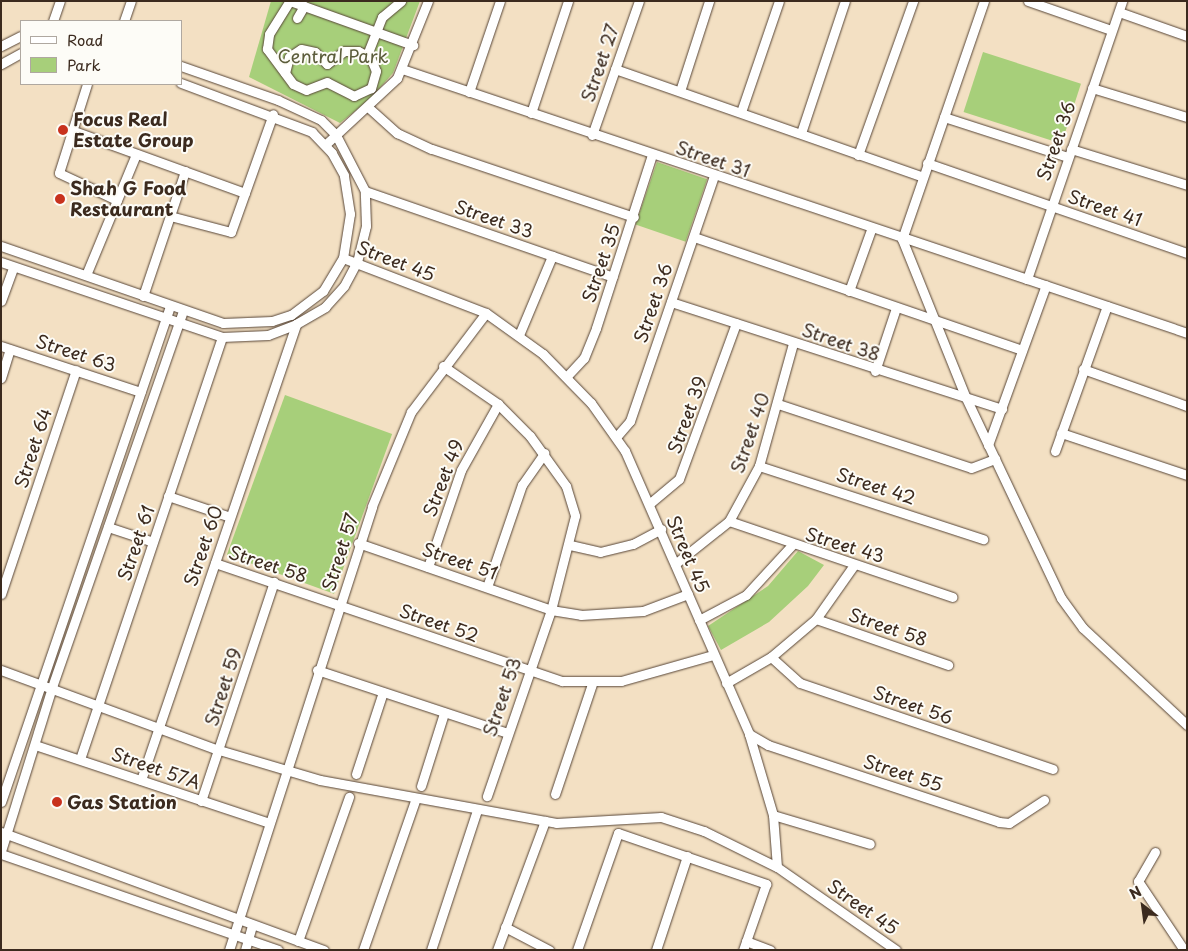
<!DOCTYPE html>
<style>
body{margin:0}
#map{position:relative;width:1188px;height:951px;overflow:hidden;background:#f3e0c3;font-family:"Playpen Sans",sans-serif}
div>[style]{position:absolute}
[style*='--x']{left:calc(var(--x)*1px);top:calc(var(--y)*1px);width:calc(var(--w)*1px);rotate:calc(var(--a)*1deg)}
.green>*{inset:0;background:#a7cf7a;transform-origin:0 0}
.roads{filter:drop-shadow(0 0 1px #574537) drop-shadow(0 0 1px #574537)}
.minor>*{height:9px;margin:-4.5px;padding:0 4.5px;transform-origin:4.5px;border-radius:4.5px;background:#fff}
.dots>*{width:14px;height:14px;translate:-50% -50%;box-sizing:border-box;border:2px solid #fdfcf7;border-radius:50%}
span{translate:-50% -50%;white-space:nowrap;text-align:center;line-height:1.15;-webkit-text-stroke:4px #fdfcf7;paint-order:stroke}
.park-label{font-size:18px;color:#5b5c3a}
.street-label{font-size:18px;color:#3b2a1e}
.poi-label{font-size:18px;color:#3b2a1e;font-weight:700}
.left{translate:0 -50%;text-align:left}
.frame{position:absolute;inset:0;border:2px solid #3b2a1e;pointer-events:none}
.legend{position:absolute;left:20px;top:20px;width:162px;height:65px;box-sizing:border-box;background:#fdfcf7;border:1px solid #afa8a0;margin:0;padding:6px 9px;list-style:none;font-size:15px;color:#3b2a1e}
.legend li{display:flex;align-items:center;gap:10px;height:25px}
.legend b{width:25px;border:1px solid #afa8a0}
.north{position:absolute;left:1118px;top:881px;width:50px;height:50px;-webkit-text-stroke:4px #fdfcf7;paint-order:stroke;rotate:330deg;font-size:14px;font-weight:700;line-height:20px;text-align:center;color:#3b2a1e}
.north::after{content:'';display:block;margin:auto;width:18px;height:22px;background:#3b2a1e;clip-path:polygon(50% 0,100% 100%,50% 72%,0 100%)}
</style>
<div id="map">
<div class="green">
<div style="clip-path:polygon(271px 1px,420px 1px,393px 73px,369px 100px,340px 123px,249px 77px)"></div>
<div style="left:983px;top:52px;width:103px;height:63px;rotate:18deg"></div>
<div style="left:657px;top:162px;width:53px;height:66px;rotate:19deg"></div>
<div style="left:285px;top:395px;width:114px;height:170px;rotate:20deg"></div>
<div style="clip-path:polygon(798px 551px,824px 565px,808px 586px,769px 622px,721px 650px,708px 626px,768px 586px)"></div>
</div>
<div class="roads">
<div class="minor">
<div style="--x:290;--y:1;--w:131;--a:19.7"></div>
<div style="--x:984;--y:1;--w:252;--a:109"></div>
<div style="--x:902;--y:239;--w:171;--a:68.1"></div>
<div style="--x:966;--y:398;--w:221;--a:64.6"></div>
<div style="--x:1061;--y:598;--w:37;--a:54"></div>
<div style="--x:1083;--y:628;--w:142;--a:43"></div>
<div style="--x:1028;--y:1;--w:88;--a:19.3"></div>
<div style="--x:1119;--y:12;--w:72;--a:19.4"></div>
<div style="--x:297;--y:18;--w:14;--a:-60"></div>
<div style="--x:53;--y:21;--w:21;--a:-71"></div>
<div style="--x:124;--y:21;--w:21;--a:-71"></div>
<div style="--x:1;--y:46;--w:22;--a:-27"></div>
<div style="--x:367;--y:55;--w:41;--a:-68.5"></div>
<div style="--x:382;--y:17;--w:25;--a:-40"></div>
<div style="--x:1;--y:64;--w:23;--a:-29"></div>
<div style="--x:402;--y:69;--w:659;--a:18.57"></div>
<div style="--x:1027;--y:279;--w:294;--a:-71.1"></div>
<div style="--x:615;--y:69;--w:326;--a:19.3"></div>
<div style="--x:285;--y:73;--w:16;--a:-76"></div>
<div style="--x:289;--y:57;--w:14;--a:-34"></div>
<div style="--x:301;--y:49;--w:14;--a:12"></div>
<div style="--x:315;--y:52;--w:17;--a:45"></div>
<div style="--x:327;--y:64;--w:21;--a:-37"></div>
<div style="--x:344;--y:51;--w:14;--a:0"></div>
<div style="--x:358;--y:51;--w:13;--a:27"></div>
<div style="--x:370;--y:57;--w:15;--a:67"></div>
<div style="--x:376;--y:71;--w:18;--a:106"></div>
<div style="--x:371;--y:88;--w:19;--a:155"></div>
<div style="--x:354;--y:96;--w:30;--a:-153"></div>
<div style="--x:327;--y:82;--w:22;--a:159"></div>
<div style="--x:306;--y:90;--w:14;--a:-155"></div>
<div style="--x:293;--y:84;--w:44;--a:-126.6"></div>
<div style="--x:267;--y:49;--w:15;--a:-82"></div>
<div style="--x:269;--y:34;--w:39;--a:-58"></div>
<div style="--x:87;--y:84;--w:93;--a:107.5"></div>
<div style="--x:59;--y:173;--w:64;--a:25"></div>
<div style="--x:1092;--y:88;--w:99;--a:17"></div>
<div style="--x:680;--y:91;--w:95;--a:-72.1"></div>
<div style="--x:469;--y:92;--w:96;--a:-71.2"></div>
<div style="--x:369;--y:108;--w:38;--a:42"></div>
<div style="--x:397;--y:133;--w:38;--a:25"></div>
<div style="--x:432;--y:149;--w:213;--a:18.6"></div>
<div style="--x:741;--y:112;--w:117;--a:-71.1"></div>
<div style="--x:531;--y:113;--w:118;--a:-71.7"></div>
<div style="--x:944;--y:117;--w:130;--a:17.9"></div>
<div style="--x:71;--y:130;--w:185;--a:19.9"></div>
<div style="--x:801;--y:133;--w:139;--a:-71.6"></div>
<div style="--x:592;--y:135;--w:142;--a:-70.7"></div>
<div style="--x:326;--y:144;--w:97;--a:-42.9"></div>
<div style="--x:397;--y:78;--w:83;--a:-68.1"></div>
<div style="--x:1071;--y:149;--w:121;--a:17.2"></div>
<div style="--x:858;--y:155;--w:164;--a:-70.3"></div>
<div style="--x:927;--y:163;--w:275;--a:19.1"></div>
<div style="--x:365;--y:191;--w:262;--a:19.1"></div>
<div style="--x:170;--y:216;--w:63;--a:14.7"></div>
<div style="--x:231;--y:232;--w:125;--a:-70.4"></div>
<div style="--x:694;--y:237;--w:347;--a:19"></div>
<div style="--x:1;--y:246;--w:235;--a:19.1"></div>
<div style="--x:223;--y:323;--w:49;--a:-2.3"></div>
<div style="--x:272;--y:321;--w:20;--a:-18"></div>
<div style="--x:291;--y:315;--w:40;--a:-37"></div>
<div style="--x:323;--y:291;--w:39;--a:-59"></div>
<div style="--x:343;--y:258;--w:45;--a:-81"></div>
<div style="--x:350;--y:214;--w:39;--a:-99"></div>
<div style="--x:344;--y:175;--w:25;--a:-119"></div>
<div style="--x:332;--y:153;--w:29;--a:-134"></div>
<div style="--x:312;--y:132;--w:140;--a:-159.5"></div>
<div style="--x:343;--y:258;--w:153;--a:21"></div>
<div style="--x:486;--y:313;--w:70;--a:35.7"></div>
<div style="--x:543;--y:354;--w:69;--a:45.6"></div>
<div style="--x:591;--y:403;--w:59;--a:54.7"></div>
<div style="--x:625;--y:451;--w:309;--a:66.3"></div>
<div style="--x:749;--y:734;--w:84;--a:73.5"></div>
<div style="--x:773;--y:815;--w:52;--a:85.6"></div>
<div style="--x:777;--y:867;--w:145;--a:34.9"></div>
<div style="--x:1;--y:262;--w:233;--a:18.7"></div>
<div style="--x:222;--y:337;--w:46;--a:-2.5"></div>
<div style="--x:268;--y:335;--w:30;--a:-21"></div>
<div style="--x:296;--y:324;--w:34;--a:-30"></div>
<div style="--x:325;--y:307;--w:28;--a:-48"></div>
<div style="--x:344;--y:286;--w:27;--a:-62"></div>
<div style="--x:357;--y:262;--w:37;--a:-76"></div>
<div style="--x:366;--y:226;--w:35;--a:-92"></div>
<div style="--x:365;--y:191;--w:63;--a:-117.4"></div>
<div style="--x:336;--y:135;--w:21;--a:-135"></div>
<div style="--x:321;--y:120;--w:47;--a:-155.1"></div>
<div style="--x:278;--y:100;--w:103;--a:-160.7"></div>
<div style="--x:86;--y:275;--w:131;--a:-67.5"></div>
<div style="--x:1027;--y:279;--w:169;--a:18.6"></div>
<div style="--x:849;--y:291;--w:65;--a:-70.2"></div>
<div style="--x:143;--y:296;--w:132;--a:-71.4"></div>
<div style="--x:1;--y:301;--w:35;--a:-70"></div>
<div style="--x:671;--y:302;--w:348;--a:17.9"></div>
<div style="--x:519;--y:335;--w:86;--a:-67.3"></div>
<div style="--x:1;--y:346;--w:147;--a:18.2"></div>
<div style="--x:443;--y:366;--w:67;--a:34.6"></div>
<div style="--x:498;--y:404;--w:45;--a:45"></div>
<div style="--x:530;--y:436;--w:62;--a:54.2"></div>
<div style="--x:566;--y:486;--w:31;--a:73"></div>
<div style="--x:575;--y:516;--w:97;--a:104.3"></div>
<div style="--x:551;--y:610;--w:197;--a:109"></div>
<div style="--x:1083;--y:369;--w:110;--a:19.6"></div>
<div style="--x:875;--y:371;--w:66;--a:-71.6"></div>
<div style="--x:568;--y:375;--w:23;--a:-47"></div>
<div style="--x:584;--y:358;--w:32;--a:-68"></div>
<div style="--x:596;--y:328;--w:182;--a:-72.1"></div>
<div style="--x:1;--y:378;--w:30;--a:-73"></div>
<div style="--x:778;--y:404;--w:203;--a:18.3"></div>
<div style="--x:971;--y:468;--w:26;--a:-21"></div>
<div style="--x:1061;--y:433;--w:133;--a:18.4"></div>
<div style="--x:617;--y:436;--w:20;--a:-49"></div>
<div style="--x:630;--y:421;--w:259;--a:-71.1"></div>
<div style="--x:988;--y:445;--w:170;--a:-70.1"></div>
<div style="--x:1055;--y:451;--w:154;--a:-70.3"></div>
<div style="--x:759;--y:466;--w:236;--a:18.1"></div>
<div style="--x:168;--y:496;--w:65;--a:18.7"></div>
<div style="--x:649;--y:504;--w:39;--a:-40"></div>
<div style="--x:679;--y:479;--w:166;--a:-69.9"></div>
<div style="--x:729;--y:521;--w:236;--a:18.8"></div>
<div style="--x:108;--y:527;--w:47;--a:18.4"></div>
<div style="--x:358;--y:543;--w:204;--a:19.1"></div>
<div style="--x:551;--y:610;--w:30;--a:9"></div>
<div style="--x:581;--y:615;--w:62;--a:-3.7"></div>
<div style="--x:643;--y:611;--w:48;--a:-20.7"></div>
<div style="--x:570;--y:545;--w:31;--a:13"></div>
<div style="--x:600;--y:552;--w:34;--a:-14"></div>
<div style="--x:633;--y:544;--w:32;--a:-28"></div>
<div style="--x:215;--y:563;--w:367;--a:18.8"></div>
<div style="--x:562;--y:681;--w:59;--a:0"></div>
<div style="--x:621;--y:681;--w:96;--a:-15.8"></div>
<div style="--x:675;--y:564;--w:69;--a:-38.5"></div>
<div style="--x:729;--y:521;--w:63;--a:-61.4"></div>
<div style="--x:759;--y:466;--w:128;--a:-74.5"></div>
<div style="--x:428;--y:567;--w:102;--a:-71.2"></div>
<div style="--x:461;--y:470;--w:76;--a:-60.7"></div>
<div style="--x:487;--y:587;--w:108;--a:-71.1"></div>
<div style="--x:522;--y:485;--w:39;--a:-55"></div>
<div style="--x:1;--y:594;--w:236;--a:-71.5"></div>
<div style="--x:816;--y:619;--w:140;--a:19.2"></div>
<div style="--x:699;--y:620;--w:53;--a:-28"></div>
<div style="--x:746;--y:595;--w:68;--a:-47.4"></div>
<div style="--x:771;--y:657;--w:39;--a:42"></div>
<div style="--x:800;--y:683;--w:267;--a:18.8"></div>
<div style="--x:1;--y:670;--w:232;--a:20.2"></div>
<div style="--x:219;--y:750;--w:105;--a:16.5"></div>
<div style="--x:320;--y:780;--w:240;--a:10.3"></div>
<div style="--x:556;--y:823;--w:105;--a:-3.3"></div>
<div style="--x:661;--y:817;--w:45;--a:18"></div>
<div style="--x:704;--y:831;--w:81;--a:26.3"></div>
<div style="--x:317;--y:670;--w:200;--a:18.3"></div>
<div style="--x:726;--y:683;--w:52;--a:-30"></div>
<div style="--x:771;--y:657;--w:59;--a:-40.2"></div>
<div style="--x:816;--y:619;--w:66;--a:-54.9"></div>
<div style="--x:749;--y:734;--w:22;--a:30"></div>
<div style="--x:768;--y:745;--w:243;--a:18.4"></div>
<div style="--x:999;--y:822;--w:10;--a:6"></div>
<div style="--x:1009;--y:823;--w:42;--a:-33.3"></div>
<div style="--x:35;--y:745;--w:244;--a:18.4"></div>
<div style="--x:80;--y:759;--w:445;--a:-71.4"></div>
<div style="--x:356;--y:774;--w:86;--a:-71.8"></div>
<div style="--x:141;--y:780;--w:482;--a:-71.2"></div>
<div style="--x:421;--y:786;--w:77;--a:-72.5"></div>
<div style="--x:555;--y:794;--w:116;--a:-71.4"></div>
<div style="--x:201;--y:801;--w:231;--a:-71.6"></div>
<div style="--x:1;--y:802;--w:524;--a:-71.18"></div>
<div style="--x:773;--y:815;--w:101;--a:16.6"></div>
<div style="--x:1;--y:832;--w:344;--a:20.1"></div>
<div style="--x:1;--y:851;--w:172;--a:-72.7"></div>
<div style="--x:52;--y:687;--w:398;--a:-70.8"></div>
<div style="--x:1155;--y:852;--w:34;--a:120"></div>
<div style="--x:1138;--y:881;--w:83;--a:56.3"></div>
<div style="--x:1;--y:854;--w:293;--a:19.1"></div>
<div style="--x:505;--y:927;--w:50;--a:27.6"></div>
<div style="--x:298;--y:941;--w:153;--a:-70.5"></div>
<div style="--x:746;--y:941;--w:26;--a:21"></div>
<div style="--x:229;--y:950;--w:466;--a:-72.1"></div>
<div style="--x:372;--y:506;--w:102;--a:-67.5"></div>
<div style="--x:411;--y:412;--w:124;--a:-52.9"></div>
<div style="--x:245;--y:950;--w:25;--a:-74"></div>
<div style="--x:363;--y:950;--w:161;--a:-70.8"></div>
<div style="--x:431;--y:950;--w:147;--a:-71.8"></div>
<div style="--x:497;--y:950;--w:138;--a:-69.6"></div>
<div style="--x:577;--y:950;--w:124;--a:-70.7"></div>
<div style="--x:618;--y:833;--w:157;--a:19"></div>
<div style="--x:766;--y:884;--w:70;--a:109.2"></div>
<div style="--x:656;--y:950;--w:99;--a:-71.7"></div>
</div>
</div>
<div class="dots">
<div style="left:63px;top:130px;background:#c8321e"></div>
<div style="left:60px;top:199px;background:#c8321e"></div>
<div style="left:57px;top:802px;background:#c8321e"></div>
</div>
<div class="park-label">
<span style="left:333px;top:56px">Central Park</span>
</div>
<div class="street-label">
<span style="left:600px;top:63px;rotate:-71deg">Street 27</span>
<span style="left:1056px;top:141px;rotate:-71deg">Street 36</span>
<span style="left:713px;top:159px;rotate:19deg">Street 31</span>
<span style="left:1105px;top:208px;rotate:19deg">Street 41</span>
<span style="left:494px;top:219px;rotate:19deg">Street 33</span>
<span style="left:396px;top:261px;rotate:21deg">Street 45</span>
<span style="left:601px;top:263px;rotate:-71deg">Street 35</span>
<span style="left:653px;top:303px;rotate:-71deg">Street 36</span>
<span style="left:841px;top:342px;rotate:19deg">Street 38</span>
<span style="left:76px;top:353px;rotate:18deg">Street 63</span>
<span style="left:687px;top:415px;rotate:-70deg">Street 39</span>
<span style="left:750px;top:433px;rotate:-71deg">Street 40</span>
<span style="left:33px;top:448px;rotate:-72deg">Street 64</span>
<span style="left:443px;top:478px;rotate:-69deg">Street 49</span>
<span style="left:876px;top:486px;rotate:18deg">Street 42</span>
<span style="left:136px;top:543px;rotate:-71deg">Street 61</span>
<span style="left:845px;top:545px;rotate:17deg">Street 43</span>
<span style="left:203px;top:546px;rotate:-71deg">Street 60</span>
<span style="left:340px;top:552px;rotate:-72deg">Street 57</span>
<span style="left:688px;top:554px;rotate:67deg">Street 45</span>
<span style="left:460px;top:561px;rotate:19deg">Street 51</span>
<span style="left:268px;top:564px;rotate:18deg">Street 58</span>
<span style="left:439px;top:623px;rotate:19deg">Street 52</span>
<span style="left:888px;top:627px;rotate:19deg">Street 58</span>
<span style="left:223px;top:687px;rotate:-72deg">Street 59</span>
<span style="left:502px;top:697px;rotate:-71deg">Street 53</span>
<span style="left:913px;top:705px;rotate:19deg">Street 56</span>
<span style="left:156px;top:768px;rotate:19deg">Street 57A</span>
<span style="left:903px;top:773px;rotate:18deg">Street 55</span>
<span style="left:863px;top:907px;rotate:35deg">Street 45</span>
</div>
<div class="poi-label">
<span class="left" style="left:73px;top:130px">Focus Real<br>Estate Group</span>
<span class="left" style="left:70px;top:199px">Shah G Food<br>Restaurant</span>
<span class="left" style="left:67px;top:802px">Gas Station</span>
</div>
<div class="frame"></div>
<ul class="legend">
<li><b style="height:6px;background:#fff"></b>Road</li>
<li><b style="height:14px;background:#a7cf7a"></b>Park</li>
</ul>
<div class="north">N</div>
</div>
